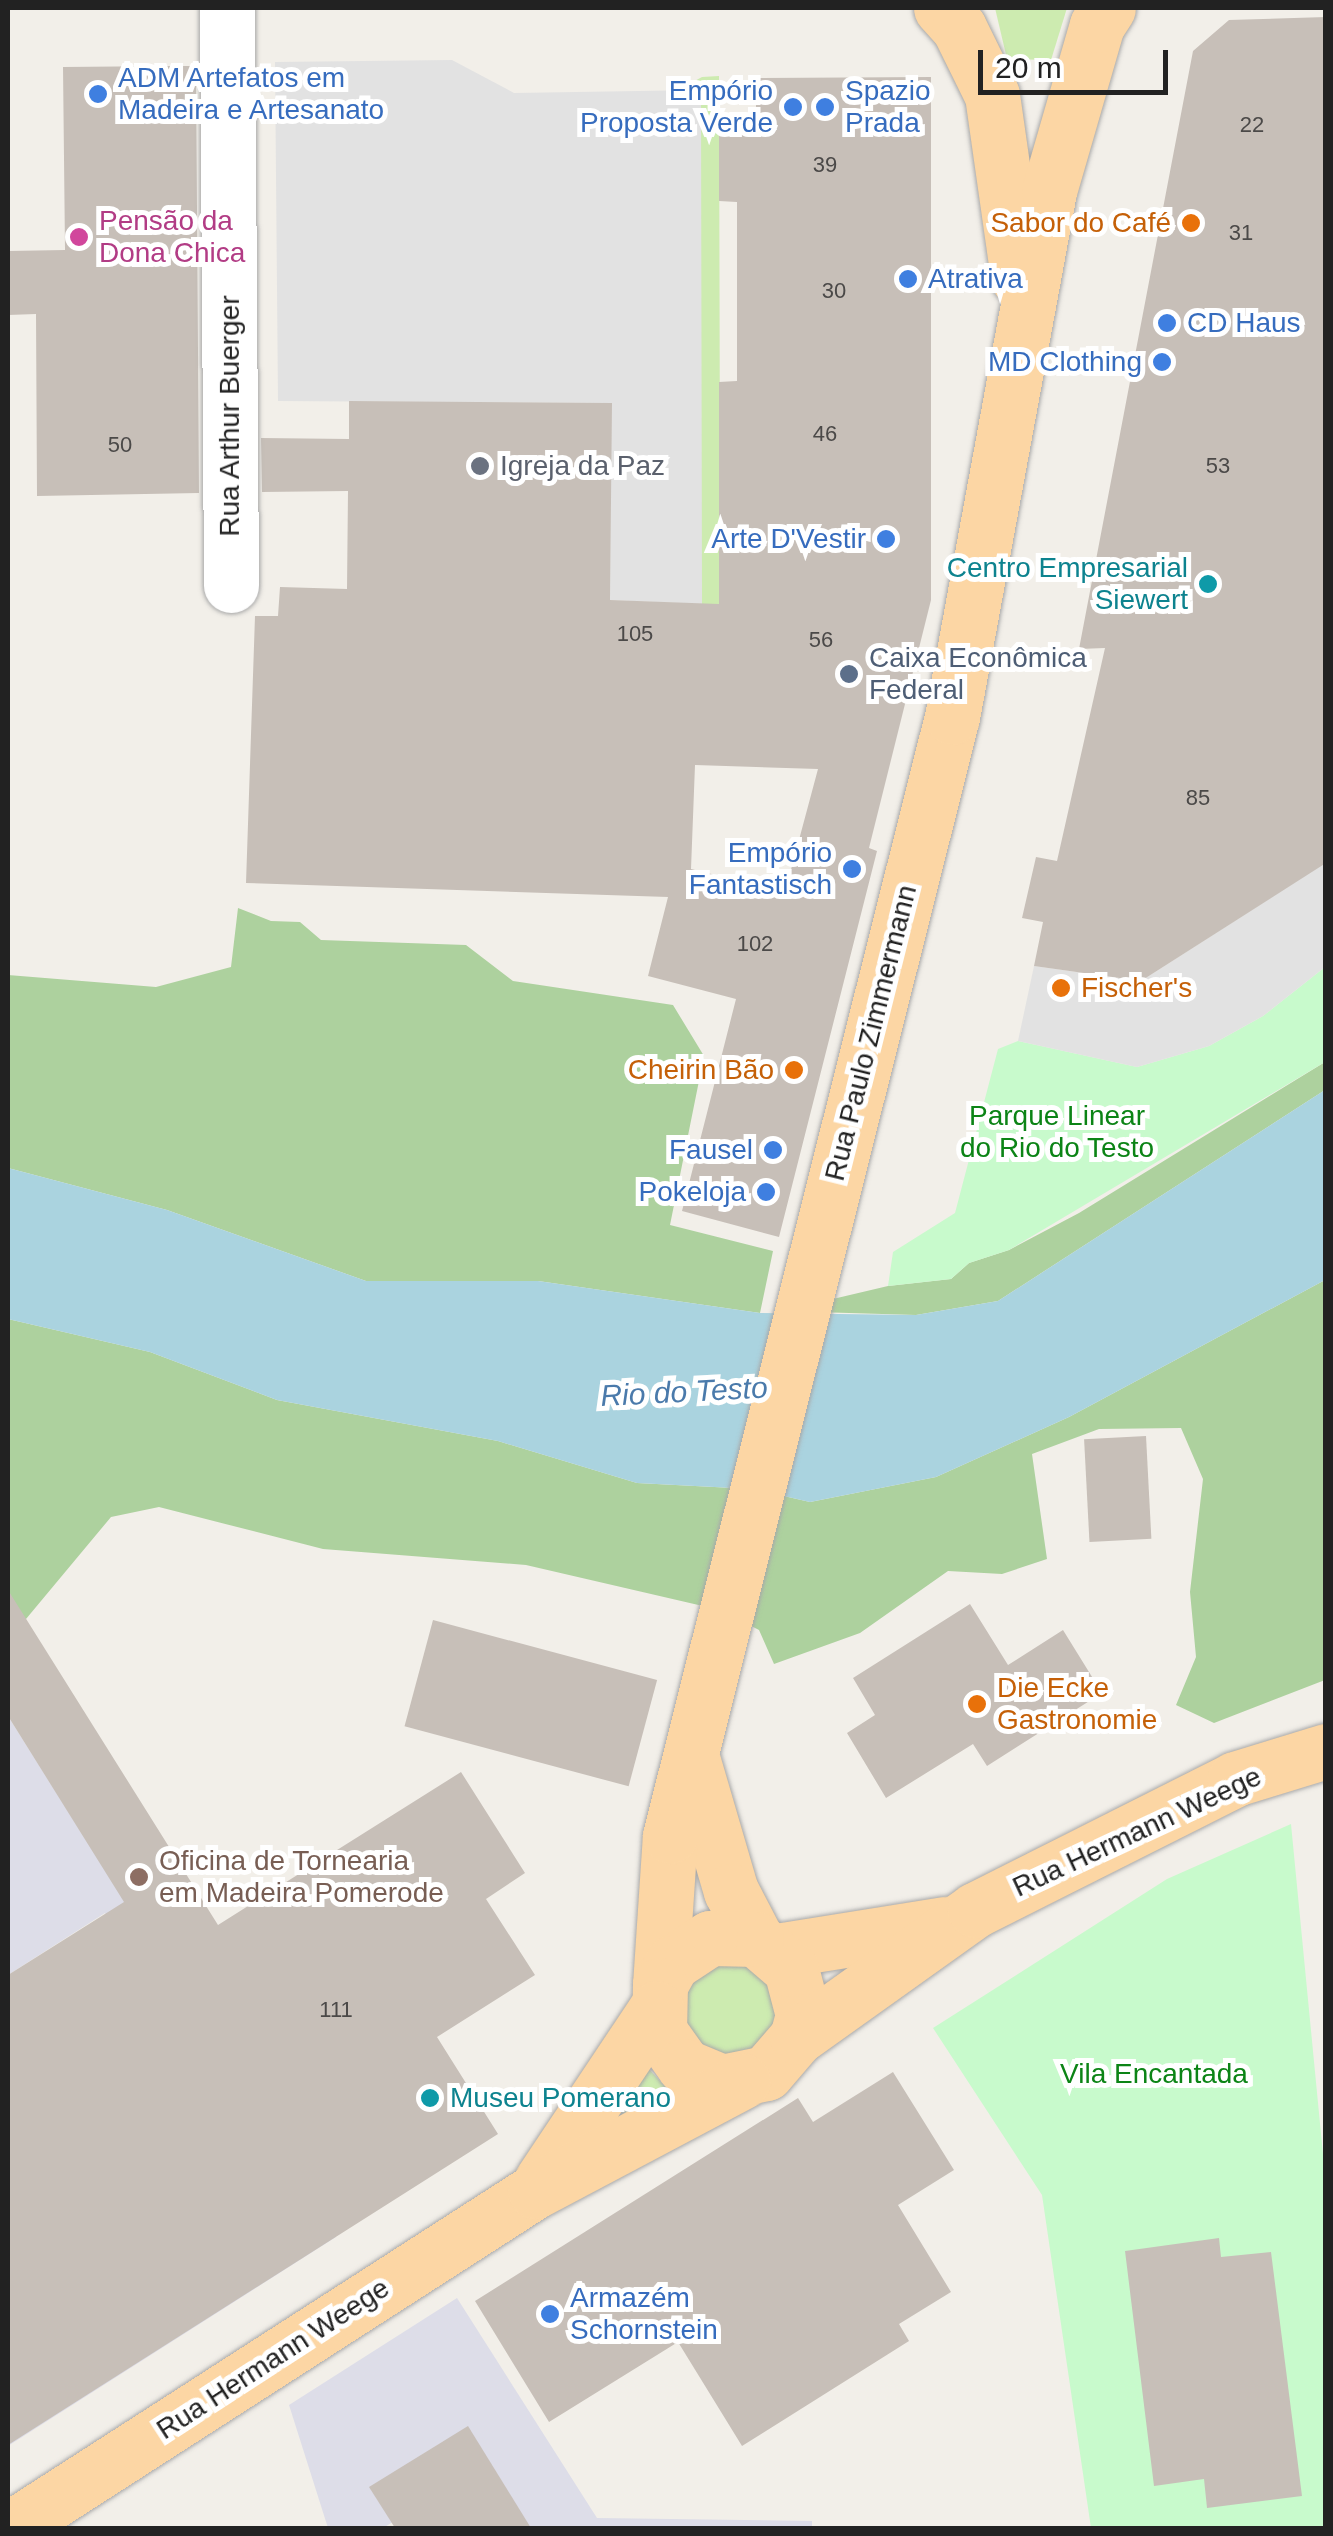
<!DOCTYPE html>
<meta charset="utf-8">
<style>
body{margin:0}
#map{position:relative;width:1333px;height:2536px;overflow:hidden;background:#f2efe9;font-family:Helvetica,sans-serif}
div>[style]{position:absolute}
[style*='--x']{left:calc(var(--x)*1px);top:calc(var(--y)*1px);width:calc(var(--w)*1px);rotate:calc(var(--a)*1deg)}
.grass>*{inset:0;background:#cdebb0}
.round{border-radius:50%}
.forest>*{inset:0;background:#add19e}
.park>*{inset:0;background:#c8facc}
.parking>*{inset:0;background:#e2e2e2}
.plaza>*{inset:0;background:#dddde8}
.water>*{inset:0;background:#aad3df}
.building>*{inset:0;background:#c7bfb8;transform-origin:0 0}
.roads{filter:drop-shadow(0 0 2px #a9a9a9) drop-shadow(0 0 2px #a9a9a9)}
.street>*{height:55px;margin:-27.5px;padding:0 27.5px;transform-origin:27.5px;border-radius:27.5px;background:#fff}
.primary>*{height:55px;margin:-27.5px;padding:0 27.5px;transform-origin:27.5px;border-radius:27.5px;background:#fcd6a4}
.dots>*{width:28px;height:28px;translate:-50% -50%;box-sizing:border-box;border:5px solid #fff;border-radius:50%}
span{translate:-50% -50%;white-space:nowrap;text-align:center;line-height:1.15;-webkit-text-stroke:10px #fff;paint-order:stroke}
.number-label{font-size:22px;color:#4b4948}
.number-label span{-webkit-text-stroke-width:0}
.shop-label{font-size:28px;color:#366cbe}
.left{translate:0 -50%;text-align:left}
.right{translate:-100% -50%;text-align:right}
.hotel-label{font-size:28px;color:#b23c85}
.food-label{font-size:28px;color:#c56008}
.street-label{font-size:28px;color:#222}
.worship-label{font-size:28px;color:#5b616d}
.culture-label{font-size:28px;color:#0d838f}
.service-label{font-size:28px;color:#4e5e75}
.park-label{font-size:28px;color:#0c8416}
.education-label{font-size:28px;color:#785e54}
.water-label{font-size:30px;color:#4a7aab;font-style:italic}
.frame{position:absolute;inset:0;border:10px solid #222;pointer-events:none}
.scale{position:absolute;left:978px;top:50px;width:190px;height:45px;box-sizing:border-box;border:5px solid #222;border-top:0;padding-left:12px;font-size:30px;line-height:35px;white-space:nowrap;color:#222;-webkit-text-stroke:8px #fff;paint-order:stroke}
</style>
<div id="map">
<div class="grass">
<div style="clip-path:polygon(995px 8px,1067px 8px,1051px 60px,1007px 59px)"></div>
<div style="clip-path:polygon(719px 76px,720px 485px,719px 707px,701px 706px,701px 90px,678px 90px,702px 77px)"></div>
<div class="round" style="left:682px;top:1962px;width:94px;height:94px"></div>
<div style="clip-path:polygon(647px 2067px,674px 2096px,591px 2141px)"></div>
</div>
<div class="forest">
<div style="clip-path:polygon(238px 908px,271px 921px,300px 922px,321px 940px,466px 945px,513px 981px,673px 1005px,704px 1056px,670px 1225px,773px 1251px,760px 1313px,538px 1281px,366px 1281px,167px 1210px,8px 1168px,8px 975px,156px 987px,231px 967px)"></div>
<div style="clip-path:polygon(1325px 1062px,1325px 1090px,998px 1301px,916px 1315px,782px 1311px,888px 1286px,951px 1279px,969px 1263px,1009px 1250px,1079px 1213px)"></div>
<div style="clip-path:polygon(1325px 1280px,1325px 1680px,1214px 1723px,1176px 1705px,1196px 1657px,1190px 1592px,1203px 1479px,1181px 1428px,1099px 1429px,1032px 1454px,1047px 1559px,1002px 1574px,948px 1571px,860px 1633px,774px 1664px,759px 1630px,720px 1610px,526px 1565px,323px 1549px,159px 1507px,111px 1517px,26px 1619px,8px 1631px,8px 1319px,150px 1352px,277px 1400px,498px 1441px,637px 1483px,753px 1489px,810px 1502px,936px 1477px,1069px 1417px)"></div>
</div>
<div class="park">
<div style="clip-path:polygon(1325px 967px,1325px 1062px,1009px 1250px,969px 1263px,951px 1279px,888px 1286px,893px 1252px,955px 1213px,998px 1049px,1018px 1041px,1137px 1067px,1209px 1046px,1263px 1016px)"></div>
<div style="clip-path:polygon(1291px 1824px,1325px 2175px,1325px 2528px,1091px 2528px,1042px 2195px,933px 2028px,1167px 1879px)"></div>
</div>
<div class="parking">
<div style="clip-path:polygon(452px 60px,514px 93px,701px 90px,702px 604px,610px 600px,611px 403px,278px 401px,275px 62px)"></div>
<div style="clip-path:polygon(1325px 863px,1325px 967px,1263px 1016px,1209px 1046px,1137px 1067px,1018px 1041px,1034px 966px,1141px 981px)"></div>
</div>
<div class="plaza">
<div style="clip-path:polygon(8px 1716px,336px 2237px,8px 2446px,8px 2420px,18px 2437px,315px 2249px,105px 1913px,8px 1975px)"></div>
<div style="clip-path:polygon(457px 2298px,597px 2518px,812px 2521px,812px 2528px,500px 2528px,468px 2476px,383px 2528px,328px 2528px,289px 2405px)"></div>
</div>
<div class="water">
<div style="clip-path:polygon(1325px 1090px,1325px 1280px,1069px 1417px,936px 1477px,810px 1502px,753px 1489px,637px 1483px,498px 1441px,277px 1400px,150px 1352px,8px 1319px,8px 1168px,167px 1210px,366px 1281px,538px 1281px,760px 1313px,916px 1315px,998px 1301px)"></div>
</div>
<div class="building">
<div style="clip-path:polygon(1326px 17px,1326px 863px,1141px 981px,1034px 966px,1043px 922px,1022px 918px,1036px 857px,1057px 861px,1105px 648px,1079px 649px,1193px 51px,1229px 20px)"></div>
<div style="clip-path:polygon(172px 66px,196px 66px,199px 493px,37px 496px,36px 314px,8px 315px,8px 251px,65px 250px,63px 67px)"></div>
<div style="clip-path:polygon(evenodd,931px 77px,931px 600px,869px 848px,877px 851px,779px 1237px,682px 1211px,736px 999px,648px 976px,668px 897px,246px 883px,255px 616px,278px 616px,280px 587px,347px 589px,348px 491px,262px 492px,261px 438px,349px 439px,349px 401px,612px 403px,610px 600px,719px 604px,719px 382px,737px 381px,737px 202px,719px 201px,719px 130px,756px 129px,756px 78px,931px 77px,695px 765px,818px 769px,785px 892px,691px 869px,695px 765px)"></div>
<div style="left:1146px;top:1436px;width:103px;height:62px;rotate:87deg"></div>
<div style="clip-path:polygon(8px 1590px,218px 1925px,461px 1772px,525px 1873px,486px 1899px,535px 1975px,437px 2037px,498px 2134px,8px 2445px,8px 1975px,124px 1902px,8px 1716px)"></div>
<div style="clip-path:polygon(970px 1604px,1008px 1665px,1063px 1630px,1102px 1693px,987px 1766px,973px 1744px,886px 1798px,847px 1733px,875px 1715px,853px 1678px)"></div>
<div style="left:433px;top:1620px;width:232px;height:110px;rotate:15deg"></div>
<div style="clip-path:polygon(893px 2072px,954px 2170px,898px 2205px,951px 2292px,899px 2324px,909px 2341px,742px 2446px,678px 2342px,549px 2422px,475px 2301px,798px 2098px,813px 2122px)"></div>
<div style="clip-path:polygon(1219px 2238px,1221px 2257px,1271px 2252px,1302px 2496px,1207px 2508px,1204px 2479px,1154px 2486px,1125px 2251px)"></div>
<div style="clip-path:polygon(468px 2426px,531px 2528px,395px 2528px,369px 2487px)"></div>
</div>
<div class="roads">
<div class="street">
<div style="--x:227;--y:8;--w:577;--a:89.6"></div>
</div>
<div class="primary">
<div style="--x:941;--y:8;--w:27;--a:48"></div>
<div style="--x:959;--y:28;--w:75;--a:63.8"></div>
<div style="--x:992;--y:95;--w:185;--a:81.9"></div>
<div style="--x:692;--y:1758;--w:139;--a:73.7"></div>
<div style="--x:731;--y:1891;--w:54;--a:62.5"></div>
<div style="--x:776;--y:1951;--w:171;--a:-9.1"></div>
<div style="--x:660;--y:1985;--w:149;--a:-86.2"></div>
<div style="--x:670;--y:1836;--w:1154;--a:-75.86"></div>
<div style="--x:952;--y:717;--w:535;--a:-79.55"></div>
<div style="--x:1049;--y:191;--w:173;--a:-73.9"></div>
<div style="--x:1097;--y:25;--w:20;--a:-57"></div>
<div style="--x:797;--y:2037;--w:23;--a:-75"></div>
<div style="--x:803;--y:2015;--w:48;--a:-104.6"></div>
<div style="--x:791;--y:1969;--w:46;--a:-139.4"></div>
<div style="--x:756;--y:1939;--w:46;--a:-178.8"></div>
<div style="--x:710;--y:1938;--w:45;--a:146.7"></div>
<div style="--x:672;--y:1963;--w:25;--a:119"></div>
<div style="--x:660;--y:1985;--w:46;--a:91.2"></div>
<div style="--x:659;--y:2031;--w:43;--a:54.5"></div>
<div style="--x:684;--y:2066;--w:41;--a:22.8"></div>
<div style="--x:722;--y:2082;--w:45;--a:-11.6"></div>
<div style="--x:766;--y:2073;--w:48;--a:-49.3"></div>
<div style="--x:797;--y:2037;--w:219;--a:-35.5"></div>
<div style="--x:975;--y:1910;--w:291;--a:-26.7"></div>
<div style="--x:1235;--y:1779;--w:95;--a:-17.1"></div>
<div style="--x:542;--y:2180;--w:206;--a:-56.3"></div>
<div style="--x:11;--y:2528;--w:623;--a:-32.75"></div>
<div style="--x:535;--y:2191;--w:235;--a:-27.9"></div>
</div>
</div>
<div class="dots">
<div style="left:98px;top:94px;background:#3f7fe0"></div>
<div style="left:793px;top:107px;background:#3f7fe0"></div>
<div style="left:825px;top:107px;background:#3f7fe0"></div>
<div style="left:1191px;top:223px;background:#e8710a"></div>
<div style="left:79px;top:237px;background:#d1479c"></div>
<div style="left:908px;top:279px;background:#3f7fe0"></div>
<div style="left:1167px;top:323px;background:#3f7fe0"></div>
<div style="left:1162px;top:362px;background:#3f7fe0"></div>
<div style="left:480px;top:466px;background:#6b7280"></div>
<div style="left:886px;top:539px;background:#3f7fe0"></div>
<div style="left:1208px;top:584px;background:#0f9aa8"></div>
<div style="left:849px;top:674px;background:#5c6f8a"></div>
<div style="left:852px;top:869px;background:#3f7fe0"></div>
<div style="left:1061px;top:988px;background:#e8710a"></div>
<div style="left:794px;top:1070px;background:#e8710a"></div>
<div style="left:773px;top:1150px;background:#3f7fe0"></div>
<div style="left:766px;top:1192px;background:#3f7fe0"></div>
<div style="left:977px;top:1704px;background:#e8710a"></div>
<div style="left:139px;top:1877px;background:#8d6e63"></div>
<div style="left:430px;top:2098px;background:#0f9aa8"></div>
<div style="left:550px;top:2314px;background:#3f7fe0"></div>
</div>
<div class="number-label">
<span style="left:1252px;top:125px">22</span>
<span style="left:825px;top:165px">39</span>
<span style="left:1241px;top:233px">31</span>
<span style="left:834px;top:291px">30</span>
<span style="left:825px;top:434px">46</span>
<span style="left:120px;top:445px">50</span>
<span style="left:1218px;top:466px">53</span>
<span style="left:635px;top:634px">105</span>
<span style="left:821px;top:640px">56</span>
<span style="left:1198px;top:798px">85</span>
<span style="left:755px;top:944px">102</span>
<span style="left:336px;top:2010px">111</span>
</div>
<div class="shop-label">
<span class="left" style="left:118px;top:94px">ADM Artefatos em<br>Madeira e Artesanato</span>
<span class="right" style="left:773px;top:107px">Empório<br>Proposta Verde</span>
<span class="left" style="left:845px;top:107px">Spazio<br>Prada</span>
<span class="left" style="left:928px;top:279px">Atrativa</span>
<span class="left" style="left:1187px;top:323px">CD Haus</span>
<span class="right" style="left:1142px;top:362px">MD Clothing</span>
<span class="right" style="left:866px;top:539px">Arte D'Vestir</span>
<span class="right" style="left:832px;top:869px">Empório<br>Fantastisch</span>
<span class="right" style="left:753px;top:1150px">Fausel</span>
<span class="right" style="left:746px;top:1192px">Pokeloja</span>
<span class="left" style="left:570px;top:2314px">Armazém<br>Schornstein</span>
</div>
<div class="hotel-label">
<span class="left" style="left:99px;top:237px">Pensão da<br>Dona Chica</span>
</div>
<div class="food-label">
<span class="right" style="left:1171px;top:223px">Sabor do Café</span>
<span class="left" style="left:1081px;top:988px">Fischer's</span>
<span class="right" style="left:774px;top:1070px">Cheirin Bão</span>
<span class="left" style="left:997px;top:1704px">Die Ecke<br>Gastronomie</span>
</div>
<div class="street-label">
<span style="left:230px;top:416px;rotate:-90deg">Rua Arthur Buerger</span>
<span style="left:871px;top:1033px;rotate:-76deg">Rua Paulo Zimmermann</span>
<span style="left:1137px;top:1832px;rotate:-25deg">Rua Hermann Weege</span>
<span style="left:273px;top:2359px;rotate:-33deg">Rua Hermann Weege</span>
</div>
<div class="worship-label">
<span class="left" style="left:500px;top:466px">Igreja da Paz</span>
</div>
<div class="culture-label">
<span class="right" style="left:1188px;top:584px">Centro Empresarial<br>Siewert</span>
<span class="left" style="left:450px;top:2098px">Museu Pomerano</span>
</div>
<div class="service-label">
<span class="left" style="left:869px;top:674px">Caixa Econômica<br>Federal</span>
</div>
<div class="park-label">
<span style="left:1057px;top:1132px">Parque Linear<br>do Rio do Testo</span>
<span style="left:1154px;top:2074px">Vila Encantada</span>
</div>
<div class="education-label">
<span class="left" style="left:159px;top:1877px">Oficina de Tornearia<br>em Madeira Pomerode</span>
</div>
<div class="water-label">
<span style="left:684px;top:1392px;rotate:-3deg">Rio do Testo</span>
</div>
<div class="frame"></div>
<div class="scale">20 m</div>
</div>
